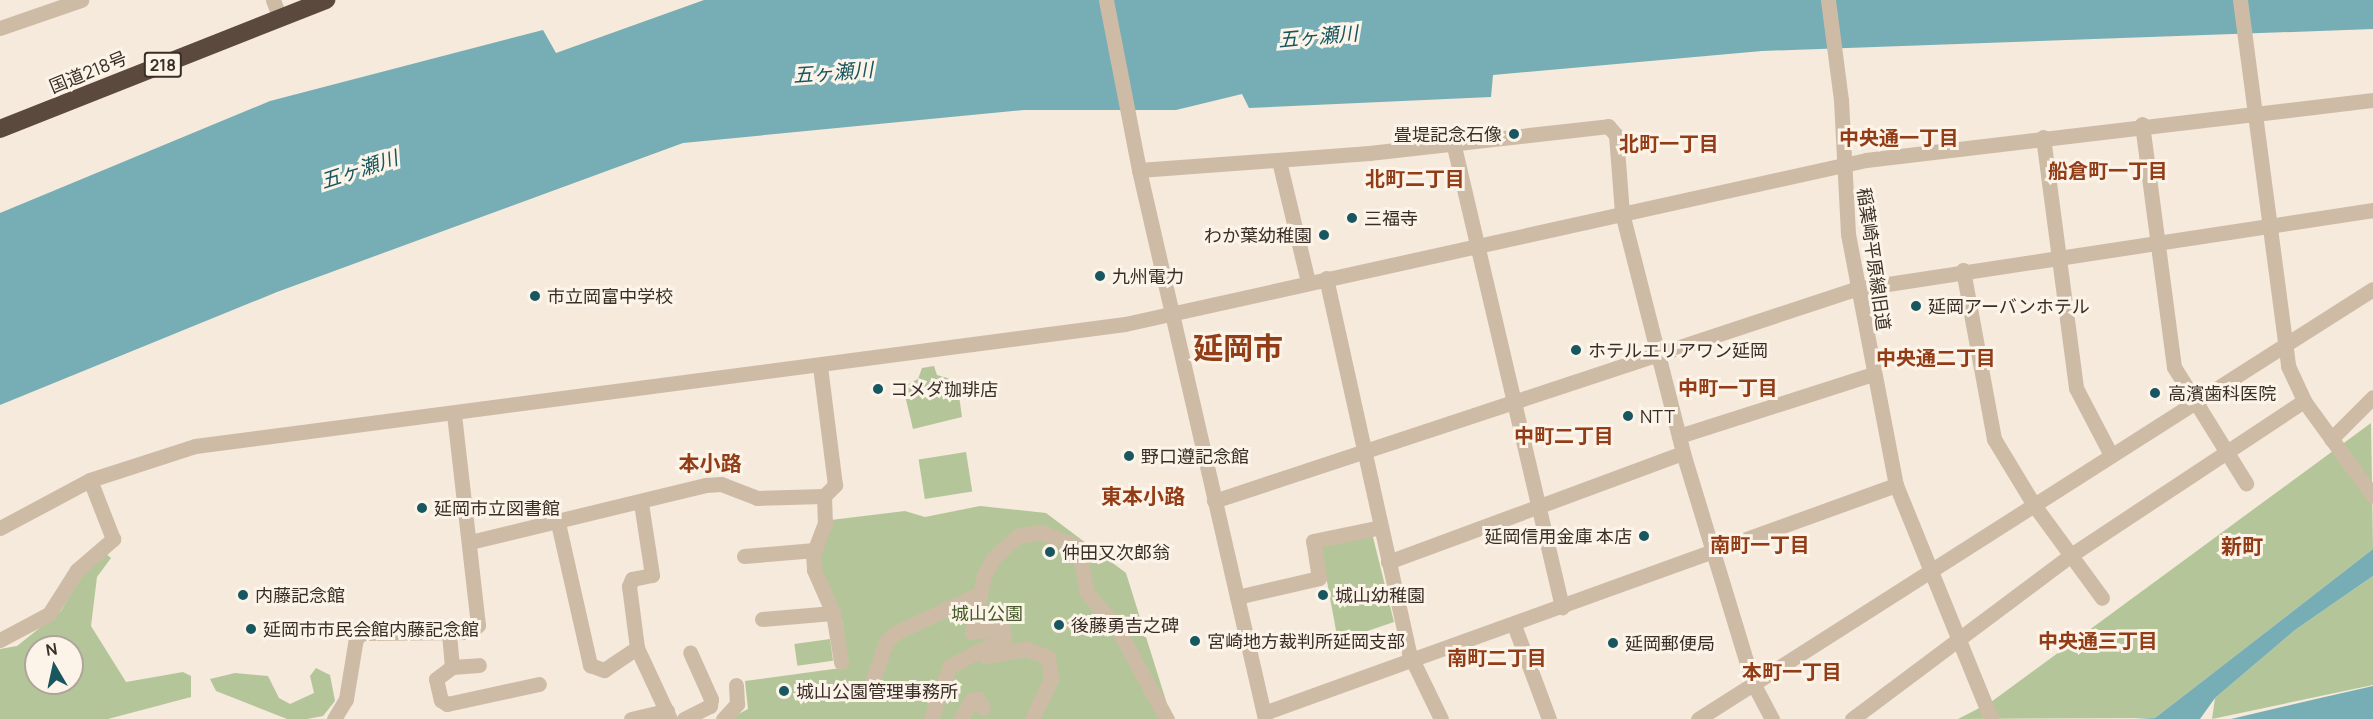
<!DOCTYPE html>
<meta charset="utf-8">
<style>
body{margin:0}
#map{position:relative;width:2373px;height:719px;overflow:hidden;background:#f5eadb;font-family:Manrope,"Noto Sans JP",sans-serif}
div>[style]{position:absolute}
[style*='--x']{left:calc(var(--x)*1px);top:calc(var(--y)*1px);width:calc(var(--w)*1px);rotate:calc(var(--a)*1deg)}
.green>*{inset:0;background:#b4c699;transform-origin:0 0}
.water>*{inset:0;background:#77aeb5}
.minor>*{height:15px;margin:-7.5px;padding:0 7.5px;transform-origin:7.5px;border-radius:7.5px;background:#cebba6}
.highway>*{height:18px;margin:-9px;padding:0 9px;transform-origin:9px;border-radius:9px;background:#5b493e}
.dots>*{width:16px;height:16px;translate:-50% -50%;box-sizing:border-box;border:3px solid #fcf4e8;border-radius:50%}
span{translate:-50% -50%;white-space:nowrap;text-align:center;line-height:1.15;-webkit-text-stroke:6px #fcf4e8;paint-order:stroke}
.shield-label span{padding:2px 4px;background:#fcf4e8;border:2px solid;border-radius:4px;-webkit-text-stroke-width:0}
.shield-label{font-size:16px;color:#3a2e27;font-weight:700}
.street-label{font-size:18px;color:#3a2e27}
.poi-label{font-size:18px;color:#3a2e27}
.right{translate:-100% -50%;text-align:right}
.left{translate:0 -50%;text-align:left}
.park-label{font-size:18px;color:#455b28}
.water-label{font-size:20px;color:#185660;font-style:italic}
.neighbourhood-label{font-size:20px;color:#923d17;font-weight:700}
.quarter-label{font-size:21px;color:#923d17;font-weight:700}
.town-label{font-size:30px;color:#923d17;font-weight:700}
.north{position:absolute;left:24px;top:635px;width:60px;height:60px;box-sizing:border-box;background:#fcf4e8;border:2px solid #aea59b;border-radius:50%;rotate:351deg;font-size:16px;font-weight:700;line-height:24px;text-align:center;color:#3a2e27}
.north::after{content:'';display:block;margin:auto;width:21px;height:27px;background:#185660;clip-path:polygon(50% 0,100% 100%,50% 72%,0 100%)}
</style>
<div id="map">
<div class="green">
<div style="clip-path:polygon(934px 366px,937px 375px,957px 381px,962px 417px,913px 429px,903px 387px,918px 379px,922px 368px)"></div>
<div style="clip-path:polygon(2371px 423px,2373px 549px,2155px 718px,1958px 719px,1991px 702px)"></div>
<div style="left:966px;top:452px;width:40px;height:48px;rotate:81deg"></div>
<div style="clip-path:polygon(980px 506px,1046px 513px,1126px 573px,1167px 704px,1159px 719px,729px 719px,748px 709px,745px 681px,848px 667px,842px 620px,817px 559px,831px 520px,905px 511px,925px 517px)"></div>
<div style="clip-path:polygon(1372px 533px,1394px 622px,1338px 641px,1320px 544px)"></div>
<div style="clip-path:polygon(evenodd,105px 553px,111px 558px,97px 577px,91px 626px,126px 682px,183px 672px,191px 676px,191px 697px,108px 719px,0 719px,0 649px,17px 646px,61px 611px,83px 573px,105px 553px,36px 647px,72px 647px,72px 683px,36px 683px,36px 647px)"></div>
<div style="clip-path:polygon(2373px 576px,2373px 685px,2212px 719px,2215px 698px,2295px 630px)"></div>
<div style="left:830px;top:639px;width:22px;height:36px;rotate:82deg"></div>
<div style="clip-path:polygon(316px 668px,330px 675px,335px 701px,323px 716px,307px 719px,287px 719px,244px 702px,216px 691px,210px 679px,235px 673px,268px 676px,279px 698px,290px 704px,314px 693px,310px 676px)"></div>
</div>
<div class="water">
<div style="clip-path:polygon(704px 0,2373px 0,2373px 29px,1762px 51px,1493px 75px,1491px 97px,1249px 108px,1242px 94px,1176px 110px,1024px 110px,683px 143px,277px 292px,0 405px,0 213px,270px 101px,543px 30px,556px 53px)"></div>
<div style="clip-path:polygon(2373px 549px,2373px 576px,2295px 630px,2215px 698px,2200px 719px,2135px 719px,2155px 718px)"></div>
<div style="clip-path:polygon(2373px 686px,2373px 719px,2231px 719px,2316px 699px)"></div>
</div>
<div class="minor">
<div style="--x:273;--y:0;--w:19;--a:69"></div>
<div style="--x:1106;--y:0;--w:173;--a:79"></div>
<div style="--x:1139;--y:170;--w:563;--a:77.07"></div>
<div style="--x:1828;--y:0;--w:101;--a:82.6"></div>
<div style="--x:1841;--y:100;--w:134;--a:87"></div>
<div style="--x:1848;--y:234;--w:256;--a:79.2"></div>
<div style="--x:1896;--y:485;--w:253;--a:67.9"></div>
<div style="--x:2240;--y:0;--w:369;--a:82.5"></div>
<div style="--x:2288;--y:366;--w:38;--a:65"></div>
<div style="--x:2304;--y:401;--w:117;--a:54"></div>
<div style="--x:0;--y:28;--w:86;--a:-19.1"></div>
<div style="--x:2142;--y:124;--w:245;--a:82.5"></div>
<div style="--x:2174;--y:367;--w:137;--a:58.2"></div>
<div style="--x:2043;--y:137;--w:253;--a:82.5"></div>
<div style="--x:2076;--y:388;--w:76;--a:62.4"></div>
<div style="--x:1453;--y:142;--w:478;--a:76.8"></div>
<div style="--x:1279;--y:161;--w:124;--a:76.5"></div>
<div style="--x:1139;--y:170;--w:231;--a:-4.2"></div>
<div style="--x:1369;--y:153;--w:241;--a:-6.4"></div>
<div style="--x:1608;--y:126;--w:12;--a:48"></div>
<div style="--x:1616;--y:135;--w:78;--a:85.6"></div>
<div style="--x:1622;--y:213;--w:248;--a:75.7"></div>
<div style="--x:1683;--y:453;--w:240;--a:73.1"></div>
<div style="--x:1753;--y:683;--w:41;--a:62.2"></div>
<div style="--x:1963;--y:270;--w:172;--a:79.6"></div>
<div style="--x:1994;--y:439;--w:77;--a:58.8"></div>
<div style="--x:2034;--y:505;--w:115;--a:53.8"></div>
<div style="--x:1326;--y:278;--w:384;--a:77.5"></div>
<div style="--x:1409;--y:653;--w:73;--a:64.1"></div>
<div style="--x:1679;--y:436;--w:204;--a:-17.7"></div>
<div style="--x:2331;--y:439;--w:59;--a:-45"></div>
<div style="--x:824;--y:496;--w:27;--a:88"></div>
<div style="--x:825;--y:523;--w:33;--a:111"></div>
<div style="--x:813;--y:554;--w:16;--a:86"></div>
<div style="--x:814;--y:570;--w:47;--a:66.2"></div>
<div style="--x:833;--y:613;--w:50;--a:80.7"></div>
<div style="--x:1214;--y:501;--w:675;--a:-18.3"></div>
<div style="--x:1855;--y:289;--w:524;--a:-8.67"></div>
<div style="--x:641;--y:503;--w:73;--a:81.3"></div>
<div style="--x:652;--y:575;--w:20;--a:169"></div>
<div style="--x:632;--y:579;--w:8;--a:113"></div>
<div style="--x:629;--y:586;--w:63;--a:82.6"></div>
<div style="--x:637;--y:648;--w:78;--a:65.1"></div>
<div style="--x:558;--y:523;--w:146;--a:77.3"></div>
<div style="--x:590;--y:665;--w:15;--a:20"></div>
<div style="--x:604;--y:670;--w:40;--a:-34"></div>
<div style="--x:0;--y:528;--w:102;--a:-28.1"></div>
<div style="--x:90;--y:480;--w:110;--a:-17.9"></div>
<div style="--x:195;--y:446;--w:938;--a:-7.47"></div>
<div style="--x:1125;--y:324;--w:759;--a:-12.48"></div>
<div style="--x:1866;--y:160;--w:511;--a:-6.75"></div>
<div style="--x:470;--y:542;--w:243;--a:-13.6"></div>
<div style="--x:706;--y:485;--w:15;--a:-4"></div>
<div style="--x:721;--y:484;--w:39;--a:21"></div>
<div style="--x:757;--y:498;--w:67;--a:-1.7"></div>
<div style="--x:824;--y:496;--w:16;--a:-45"></div>
<div style="--x:835;--y:485;--w:120;--a:-97.2"></div>
<div style="--x:744;--y:556;--w:71;--a:-4.8"></div>
<div style="--x:1388;--y:562;--w:314;--a:-20.3"></div>
<div style="--x:1237;--y:597;--w:84;--a:-13"></div>
<div style="--x:1319;--y:578;--w:37;--a:-99"></div>
<div style="--x:1313;--y:541;--w:69;--a:-11.6"></div>
<div style="--x:762;--y:619;--w:71;--a:-4.8"></div>
<div style="--x:1514;--y:625;--w:100;--a:69.6"></div>
<div style="--x:449;--y:633;--w:34;--a:85"></div>
<div style="--x:452;--y:667;--w:20;--a:143"></div>
<div style="--x:436;--y:679;--w:22;--a:77"></div>
<div style="--x:441;--y:700;--w:7;--a:34"></div>
<div style="--x:447;--y:704;--w:94;--a:-12.3"></div>
<div style="--x:0;--y:640;--w:55;--a:-28"></div>
<div style="--x:49;--y:614;--w:52;--a:-57.5"></div>
<div style="--x:77;--y:570;--w:48;--a:-40.7"></div>
<div style="--x:113;--y:539;--w:63;--a:-111.3"></div>
<div style="--x:985;--y:656;--w:42;--a:-9.7"></div>
<div style="--x:1026;--y:649;--w:23;--a:20"></div>
<div style="--x:1048;--y:657;--w:22;--a:82"></div>
<div style="--x:1051;--y:679;--w:44;--a:115.4"></div>
<div style="--x:452;--y:667;--w:27;--a:-4"></div>
<div style="--x:870;--y:688;--w:49;--a:-70.8"></div>
<div style="--x:886;--y:642;--w:13;--a:-45"></div>
<div style="--x:895;--y:633;--w:93;--a:-24.9"></div>
<div style="--x:1264;--y:713;--w:672;--a:-19.84"></div>
<div style="--x:334;--y:719;--w:23;--a:-59"></div>
<div style="--x:346;--y:699;--w:62;--a:-80.7"></div>
<div style="--x:356;--y:638;--w:9;--a:-36"></div>
<div style="--x:363;--y:633;--w:108;--a:-0.5"></div>
<div style="--x:471;--y:632;--w:10;--a:-45"></div>
<div style="--x:478;--y:625;--w:213;--a:-96.5"></div>
<div style="--x:631;--y:719;--w:37;--a:-13"></div>
<div style="--x:684;--y:719;--w:29;--a:-27"></div>
<div style="--x:710;--y:706;--w:7;--a:-82"></div>
<div style="--x:711;--y:699;--w:51;--a:-114.1"></div>
<div style="--x:723;--y:719;--w:21;--a:-47"></div>
<div style="--x:737;--y:704;--w:19;--a:-93"></div>
<div style="--x:931;--y:719;--w:56;--a:-70.3"></div>
<div style="--x:950;--y:666;--w:61;--a:-27.4"></div>
<div style="--x:1004;--y:638;--w:10;--a:-101"></div>
<div style="--x:1002;--y:628;--w:30;--a:172"></div>
<div style="--x:972;--y:632;--w:58;--a:-78.1"></div>
<div style="--x:984;--y:575;--w:21;--a:-61"></div>
<div style="--x:994;--y:557;--w:32;--a:-41"></div>
<div style="--x:1018;--y:536;--w:23;--a:-10"></div>
<div style="--x:1041;--y:532;--w:40;--a:22"></div>
<div style="--x:1078;--y:547;--w:47;--a:78.9"></div>
<div style="--x:1087;--y:593;--w:44;--a:48.7"></div>
<div style="--x:1116;--y:626;--w:106;--a:61.3"></div>
<div style="--x:961;--y:719;--w:21;--a:-62"></div>
<div style="--x:971;--y:700;--w:7;--a:-8"></div>
<div style="--x:978;--y:699;--w:10;--a:61"></div>
<div style="--x:1698;--y:719;--w:800;--a:-32.5"></div>
<div style="--x:1852;--y:719;--w:274;--a:-36.8"></div>
<div style="--x:2071;--y:555;--w:279;--a:-33.5"></div>
</div>
<div class="highway">
<div style="--x:0;--y:129;--w:351;--a:-21.6"></div>
</div>
<div class="dots">
<div style="left:1514px;top:134px;background:#185660"></div>
<div style="left:1352px;top:218px;background:#185660"></div>
<div style="left:1324px;top:235px;background:#185660"></div>
<div style="left:1100px;top:276px;background:#185660"></div>
<div style="left:535px;top:296px;background:#185660"></div>
<div style="left:1916px;top:306px;background:#185660"></div>
<div style="left:1576px;top:350px;background:#185660"></div>
<div style="left:878px;top:389px;background:#185660"></div>
<div style="left:2155px;top:393px;background:#185660"></div>
<div style="left:1628px;top:416px;background:#185660"></div>
<div style="left:1129px;top:456px;background:#185660"></div>
<div style="left:422px;top:508px;background:#185660"></div>
<div style="left:1644px;top:536px;background:#185660"></div>
<div style="left:1050px;top:552px;background:#185660"></div>
<div style="left:243px;top:595px;background:#185660"></div>
<div style="left:1323px;top:595px;background:#185660"></div>
<div style="left:1059px;top:625px;background:#185660"></div>
<div style="left:251px;top:629px;background:#185660"></div>
<div style="left:1195px;top:641px;background:#185660"></div>
<div style="left:1613px;top:643px;background:#185660"></div>
<div style="left:784px;top:691px;background:#185660"></div>
</div>
<div class="shield-label">
<span style="left:163px;top:65px">218</span>
</div>
<div class="street-label">
<span style="left:88px;top:72px;rotate:-22deg">国道218号</span>
<span style="left:1874px;top:259px;rotate:82deg">稲葉崎平原線旧道</span>
</div>
<div class="poi-label">
<span class="right" style="left:1502px;top:134px">畳堤記念石像</span>
<span class="left" style="left:1364px;top:218px">三福寺</span>
<span class="right" style="left:1312px;top:235px">わか葉幼稚園</span>
<span class="left" style="left:1112px;top:276px">九州電力</span>
<span class="left" style="left:547px;top:296px">市立岡富中学校</span>
<span class="left" style="left:1928px;top:306px">延岡アーバンホテル</span>
<span class="left" style="left:1588px;top:350px">ホテルエリアワン延岡</span>
<span class="left" style="left:890px;top:389px">コメダ珈琲店</span>
<span class="left" style="left:2168px;top:393px">高濱歯科医院</span>
<span class="left" style="left:1640px;top:416px">NTT</span>
<span class="left" style="left:1141px;top:456px">野口遵記念館</span>
<span class="left" style="left:434px;top:508px">延岡市立図書館</span>
<span class="right" style="left:1632px;top:536px">延岡信用金庫 本店</span>
<span class="left" style="left:1062px;top:552px">仲田又次郎翁</span>
<span class="left" style="left:255px;top:595px">内藤記念館</span>
<span class="left" style="left:1335px;top:595px">城山幼稚園</span>
<span class="left" style="left:1071px;top:625px">後藤勇吉之碑</span>
<span class="left" style="left:263px;top:629px">延岡市市民会館内藤記念館</span>
<span class="left" style="left:1207px;top:641px">宮崎地方裁判所延岡支部</span>
<span class="left" style="left:1625px;top:643px">延岡郵便局</span>
<span class="left" style="left:796px;top:691px">城山公園管理事務所</span>
</div>
<div class="park-label">
<span style="left:987px;top:613px">城山公園</span>
</div>
<div class="water-label">
<span style="left:1318px;top:36px;rotate:-5deg">五ヶ瀬川</span>
<span style="left:833px;top:72px;rotate:-4deg">五ヶ瀬川</span>
<span style="left:359px;top:169px;rotate:-18deg">五ヶ瀬川</span>
</div>
<div class="neighbourhood-label">
<span style="left:1899px;top:137px">中央通一丁目</span>
<span style="left:1669px;top:143px">北町一丁目</span>
<span style="left:2108px;top:170px">船倉町一丁目</span>
<span style="left:1415px;top:178px">北町二丁目</span>
<span style="left:1936px;top:357px">中央通二丁目</span>
<span style="left:1728px;top:387px">中町一丁目</span>
<span style="left:1564px;top:435px">中町二丁目</span>
<span style="left:1760px;top:544px">南町一丁目</span>
<span style="left:2098px;top:640px">中央通三丁目</span>
<span style="left:1497px;top:657px">南町二丁目</span>
<span style="left:1792px;top:671px">本町一丁目</span>
</div>
<div class="quarter-label">
<span style="left:710px;top:463px">本小路</span>
<span style="left:1143px;top:496px">東本小路</span>
<span style="left:2242px;top:546px">新町</span>
</div>
<div class="town-label">
<span style="left:1238px;top:348px">延岡市</span>
</div>
<div class="north">N</div>
</div>
